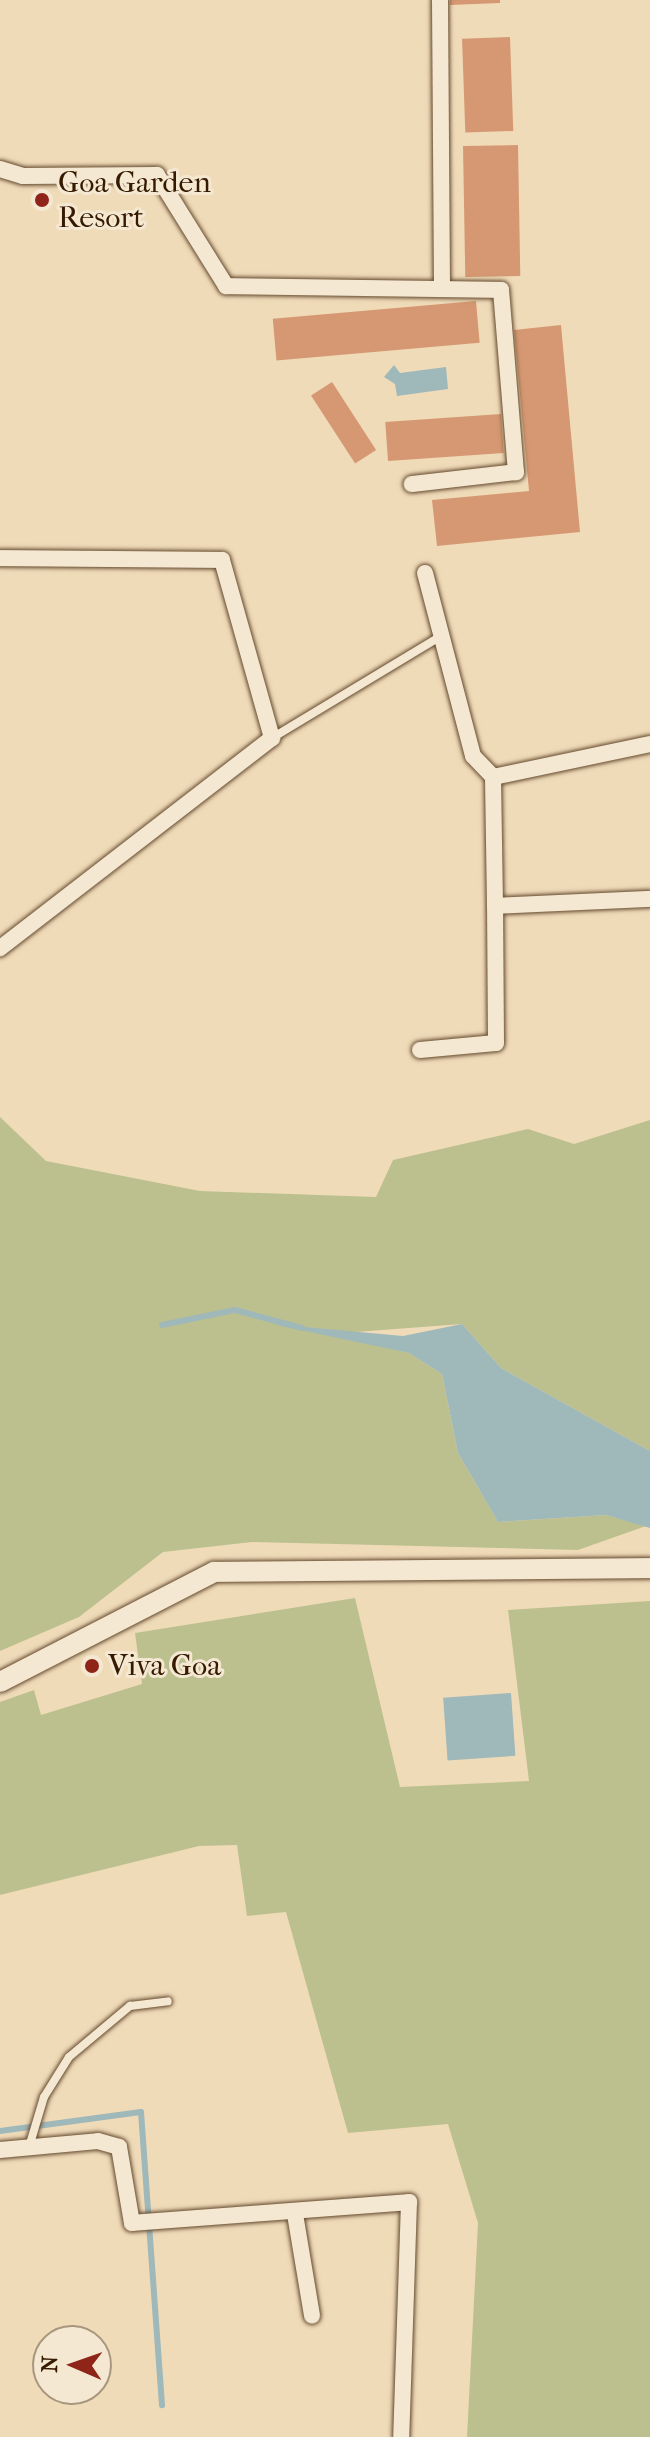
<!DOCTYPE html>
<style>
body{margin:0}
#map{position:relative;width:650px;height:2437px;overflow:hidden;background:#f0dbb9;font-family:"IM FELL French Canon",serif}
div>[style]{position:absolute}
[style*='--x']{left:calc(var(--x)*1px);top:calc(var(--y)*1px);width:calc(var(--w)*1px);rotate:calc(var(--a)*1deg)}
.green>*{inset:0;background:#bcc08e}
.water>*{inset:0;background:#9fb8ba;transform-origin:0 0}
.stream>*{height:6px;margin:-3px;padding:0 3px;transform-origin:3px;border-radius:3px;background:#9fb8ba}
.building>*{inset:0;background:#d59872;transform-origin:0 0}
.roads{filter:drop-shadow(0 0 2px #644a2e) drop-shadow(0 0 2px #644a2e)}
.service>*{height:8px;margin:-4px;padding:0 4px;transform-origin:4px;border-radius:4px;background:#f5e8d2}
.minor>*{height:16px;margin:-8px;padding:0 8px;transform-origin:8px;border-radius:8px;background:#f5e8d2}
.tertiary>*{height:20px;margin:-10px;padding:0 10px;transform-origin:10px;border-radius:10px;background:#f5e8d2}
.dots>*{width:22px;height:22px;translate:-50% -50%;box-sizing:border-box;border:4px solid #f5e8d2;border-radius:50%}
span{translate:-50% -50%;white-space:nowrap;text-align:center;line-height:1.15;-webkit-text-stroke:6px #f5e8d2;paint-order:stroke}
.poi-label{font-size:30px;color:#351a00}
.left{translate:0 -50%;text-align:left}
.north{position:absolute;left:32px;top:2325px;width:80px;height:80px;box-sizing:border-box;background:#f5e8d2;border:2px solid #a8967e;border-radius:50%;rotate:272deg;font-size:22px;font-weight:700;line-height:32px;text-align:center;color:#351a00}
.north::after{content:'';display:block;margin:auto;width:28px;height:36px;background:#8f2418;clip-path:polygon(50% 0,100% 100%,50% 72%,0 100%)}
</style>
<div id="map">
<div class="green">
<div style="clip-path:polygon(0 1117px,46px 1161px,200px 1191px,376px 1197px,393px 1160px,528px 1129px,574px 1144px,650px 1120px,650px 1451px,501px 1368px,462px 1324px,329px 1334px,409px 1353px,442px 1374px,458px 1453px,498px 1522px,606px 1515px,646px 1526px,578px 1550px,252px 1542px,163px 1552px,79px 1617px,0 1651px)"></div>
<div style="clip-path:polygon(355px 1598px,400px 1787px,529px 1781px,508px 1610px,650px 1601px,650px 2437px,467px 2437px,478px 2223px,448px 2124px,348px 2133px,286px 1912px,247px 1916px,237px 1845px,199px 1846px,0 1895px,0 1702px,34px 1690px,41px 1715px,142px 1684px,135px 1633px)"></div>
</div>
<div class="water">
<div style="clip-path:polygon(394px 365px,400px 373px,446px 367px,448px 389px,397px 396px,395px 384px,384px 377px)"></div>
<div style="clip-path:polygon(272px 1324px,403px 1336px,462px 1324px,501px 1368px,650px 1451px,650px 1528px,606px 1515px,498px 1522px,458px 1453px,442px 1374px,409px 1353px)"></div>
<div style="left:511px;top:1693px;width:63px;height:68px;rotate:86deg"></div>
</div>
<div class="stream">
<div style="--x:162;--y:1325;--w:75;--a:-11.6"></div>
<div style="--x:235;--y:1310;--w:69;--a:15"></div>
<div style="--x:0;--y:2131;--w:142;--a:-7.7"></div>
<div style="--x:141;--y:2112;--w:294;--a:85.9"></div>
</div>
<div class="building">
<div style="clip-path:polygon(450px 0,500px 0,500px 3px,450px 5px)"></div>
<div style="left:510px;top:37px;width:94px;height:48px;rotate:88deg"></div>
<div style="left:518px;top:145px;width:131px;height:55px;rotate:89deg"></div>
<div style="left:476px;top:301px;width:42px;height:204px;rotate:85deg"></div>
<div style="clip-path:polygon(561px 325px,580px 532px,437px 546px,432px 500px,529px 491px,514px 330px)"></div>
<div style="left:332px;top:382px;width:81px;height:25px;rotate:57deg"></div>
<div style="left:501px;top:414px;width:39px;height:116px;rotate:86deg"></div>
</div>
<div class="roads">
<div class="service">
<div style="--x:272;--y:738;--w:197;--a:-31.1"></div>
<div style="--x:29;--y:2147;--w:52;--a:-73.3"></div>
<div style="--x:44;--y:2097;--w:47;--a:-58"></div>
<div style="--x:69;--y:2057;--w:80;--a:-39.9"></div>
<div style="--x:130;--y:2006;--w:38;--a:-7"></div>
</div>
<div class="minor">
<div style="--x:440;--y:0;--w:285;--a:89.6"></div>
<div style="--x:0;--y:169;--w:24;--a:17"></div>
<div style="--x:23;--y:176;--w:134;--a:-0.4"></div>
<div style="--x:157;--y:175;--w:131;--a:58.1"></div>
<div style="--x:226;--y:286;--w:275;--a:0.8"></div>
<div style="--x:501;--y:290;--w:183;--a:85.3"></div>
<div style="--x:516;--y:472;--w:105;--a:173.4"></div>
<div style="--x:0;--y:558;--w:222;--a:0.5"></div>
<div style="--x:222;--y:560;--w:185;--a:74.3"></div>
<div style="--x:272;--y:738;--w:344;--a:142.3"></div>
<div style="--x:425;--y:573;--w:189;--a:75.3"></div>
<div style="--x:473;--y:756;--w:29;--a:46"></div>
<div style="--x:650;--y:744;--w:160;--a:168.1"></div>
<div style="--x:493;--y:777;--w:129;--a:89.1"></div>
<div style="--x:495;--y:906;--w:155;--a:-2.6"></div>
<div style="--x:420;--y:1050;--w:76;--a:-5.3"></div>
<div style="--x:496;--y:1043;--w:137;--a:-90.4"></div>
<div style="--x:0;--y:2150;--w:98;--a:-5.2"></div>
<div style="--x:98;--y:2141;--w:22;--a:16"></div>
<div style="--x:119;--y:2147;--w:77;--a:80.3"></div>
<div style="--x:132;--y:2223;--w:278;--a:-4.3"></div>
<div style="--x:409;--y:2202;--w:235;--a:91.9"></div>
<div style="--x:295;--y:2214;--w:103;--a:80.5"></div>
</div>
<div class="tertiary">
<div style="--x:0;--y:1682;--w:241;--a:-27.2"></div>
<div style="--x:214;--y:1572;--w:436;--a:-0.5"></div>
</div>
</div>
<div class="dots">
<div style="left:42px;top:200px;background:#8f2418"></div>
<div style="left:92px;top:1666px;background:#8f2418"></div>
</div>
<div class="poi-label">
<span class="left" style="left:58px;top:200px">Goa Garden<br>Resort</span>
<span class="left" style="left:108px;top:1666px">Viva Goa</span>
</div>
<div class="north">N</div>
</div>
